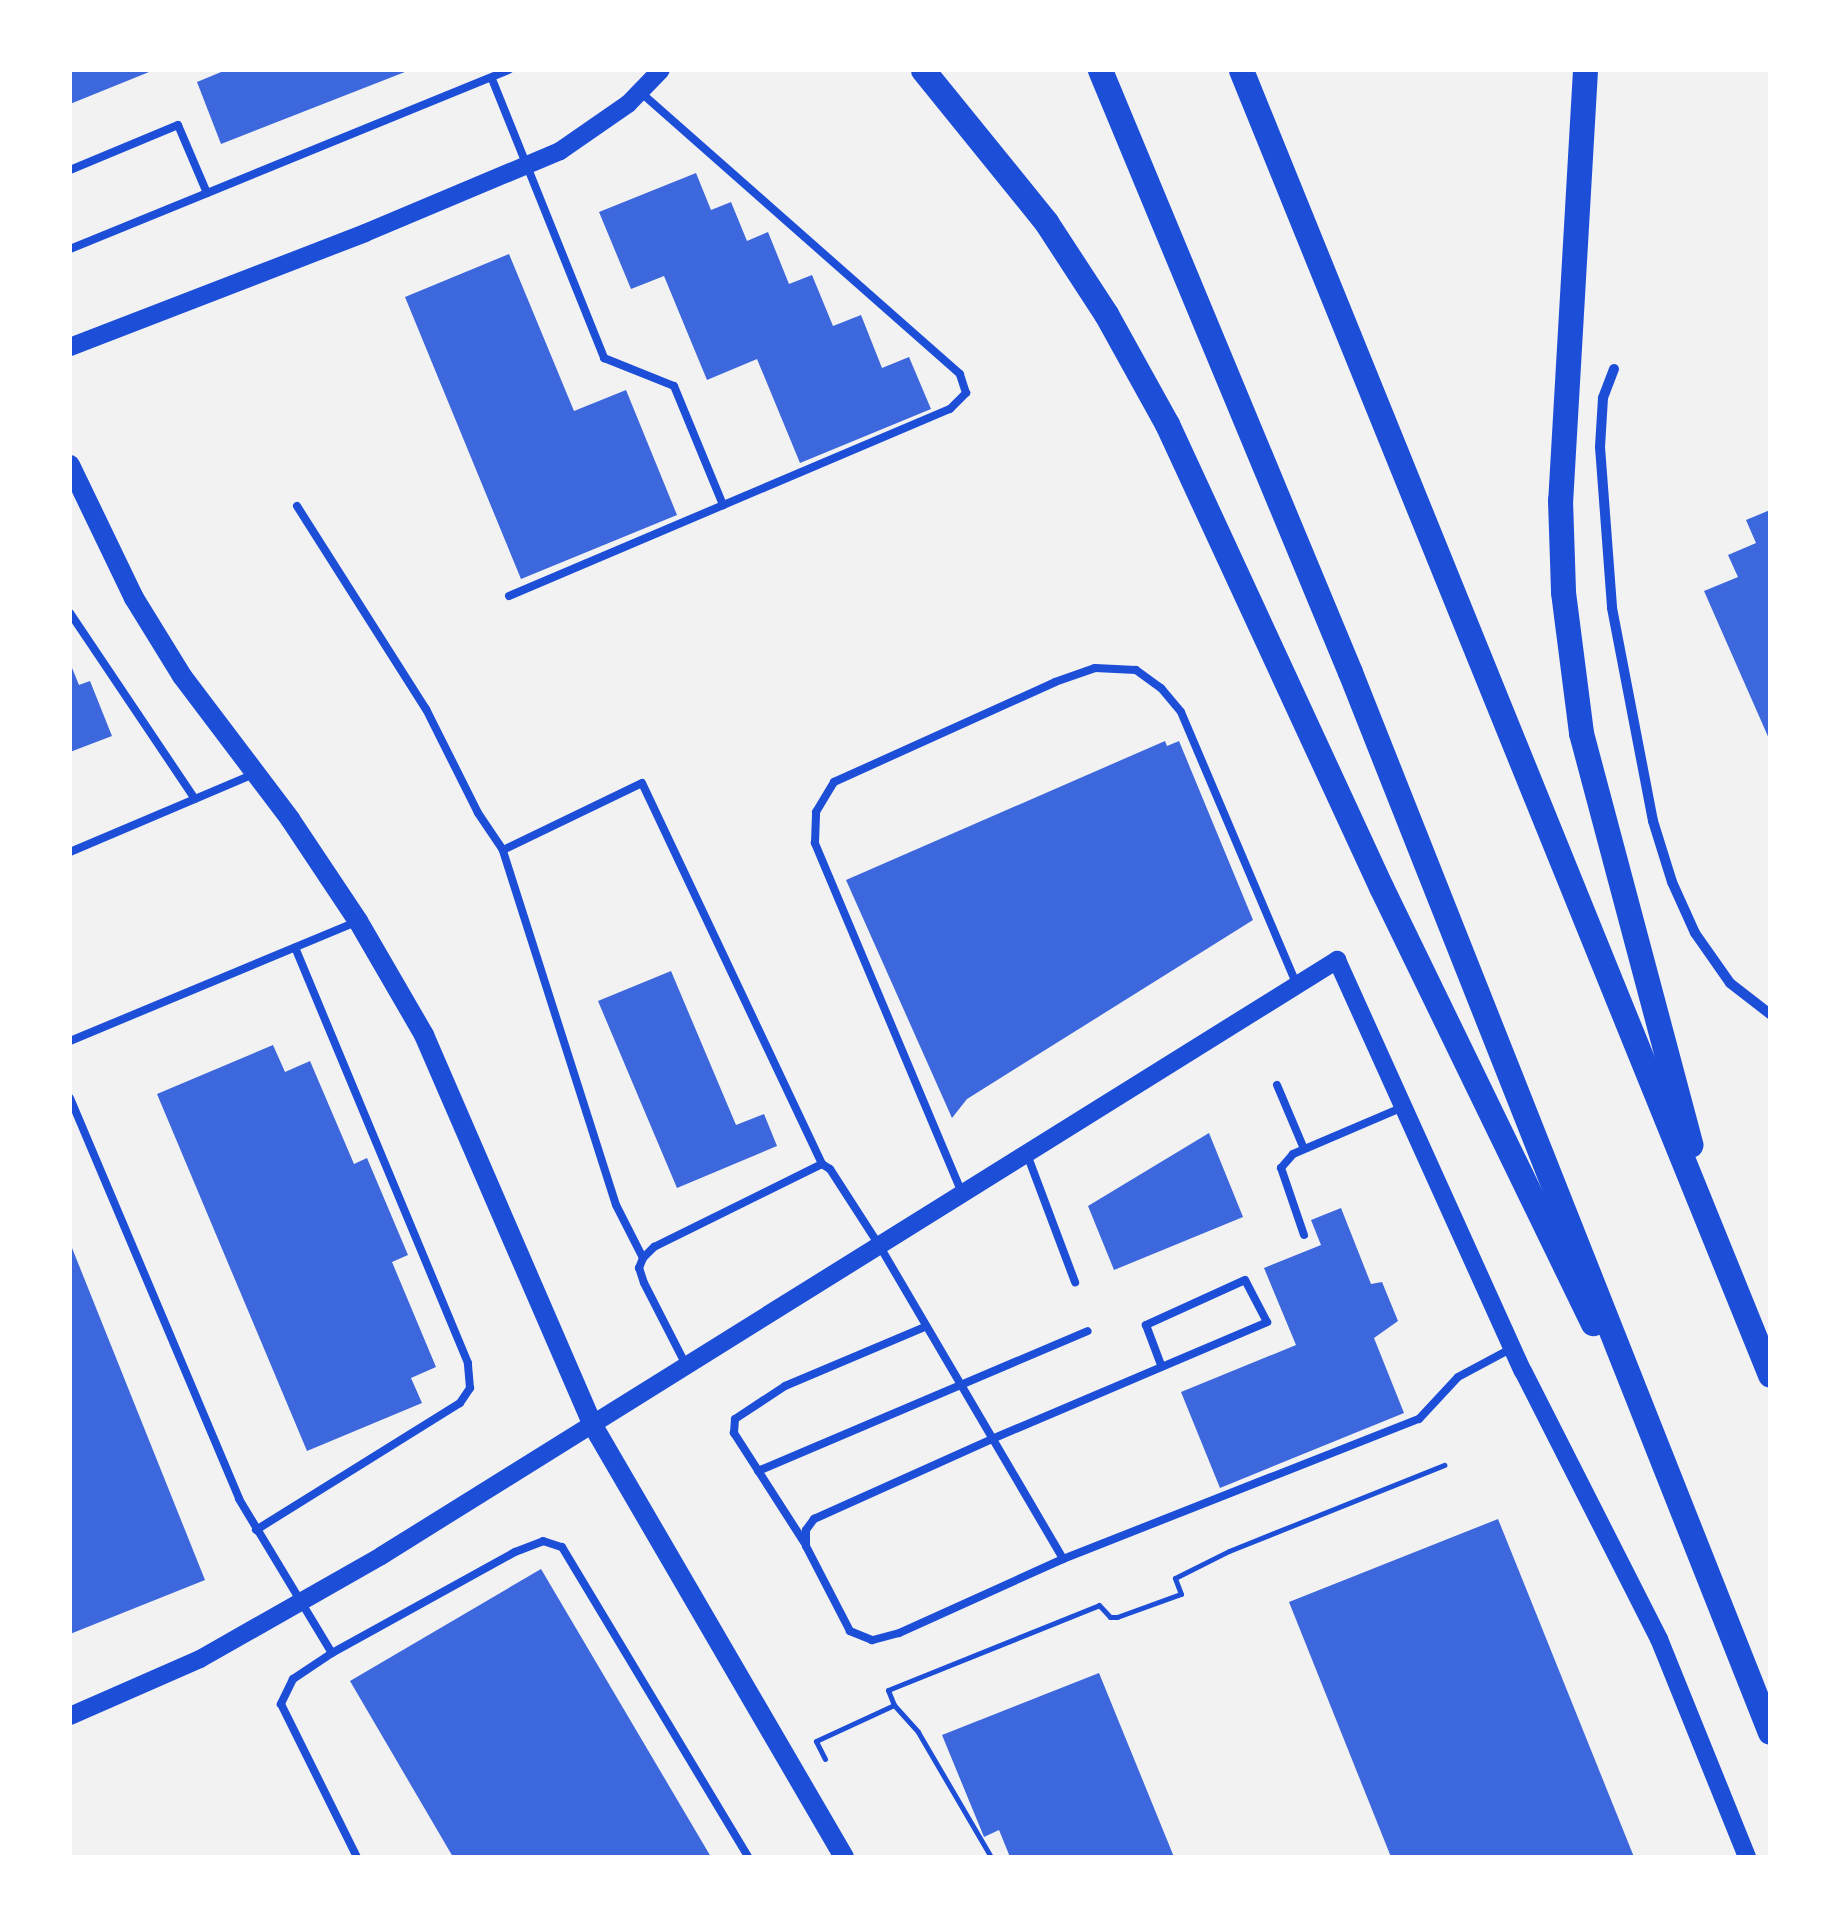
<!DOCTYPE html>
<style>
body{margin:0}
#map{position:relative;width:1840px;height:1927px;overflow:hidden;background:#f2f2f2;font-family:"Public Sans",sans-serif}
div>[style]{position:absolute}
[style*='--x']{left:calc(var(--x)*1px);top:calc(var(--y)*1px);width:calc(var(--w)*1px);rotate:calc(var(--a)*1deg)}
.building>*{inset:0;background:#3d67dc}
.path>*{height:5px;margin:-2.5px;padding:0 2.5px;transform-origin:2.5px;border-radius:2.5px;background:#1d4ed8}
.service>*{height:8px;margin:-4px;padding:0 4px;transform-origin:4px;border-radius:4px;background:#1d4ed8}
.minor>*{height:10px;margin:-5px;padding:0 5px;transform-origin:5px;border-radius:5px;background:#1d4ed8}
.tertiary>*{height:18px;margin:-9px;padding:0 9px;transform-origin:9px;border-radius:9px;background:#1d4ed8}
.secondary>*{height:20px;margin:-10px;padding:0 10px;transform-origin:10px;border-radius:10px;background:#1d4ed8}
.motorway>*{height:25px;margin:-12.5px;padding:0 12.5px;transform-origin:12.5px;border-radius:12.5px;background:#1d4ed8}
span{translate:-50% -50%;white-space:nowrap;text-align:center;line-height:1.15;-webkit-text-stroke:10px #fff;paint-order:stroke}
.frame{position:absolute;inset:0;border:72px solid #fff;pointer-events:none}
</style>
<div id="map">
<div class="building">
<div style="clip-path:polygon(70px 70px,154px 70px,70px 104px)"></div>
<div style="clip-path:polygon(226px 70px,410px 70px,221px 144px,197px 82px)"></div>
<div style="clip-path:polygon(696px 173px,711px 210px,731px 202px,747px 241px,768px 232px,789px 284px,812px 275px,833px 326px,861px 315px,882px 368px,909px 357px,931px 409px,800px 463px,757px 359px,707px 380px,664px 276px,631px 289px,599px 212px)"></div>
<div style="clip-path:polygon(509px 254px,574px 411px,626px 390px,677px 515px,521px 579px,405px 297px)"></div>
<div style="clip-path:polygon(1770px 510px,1770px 741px,1704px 591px,1738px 577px,1728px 555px,1756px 543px,1746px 520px)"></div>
<div style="clip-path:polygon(70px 663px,79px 685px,90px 681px,112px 736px,70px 752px)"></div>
<div style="clip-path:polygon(1165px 741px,1167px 746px,1179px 741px,1253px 920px,967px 1099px,952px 1118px,846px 880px)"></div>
<div style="clip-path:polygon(671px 971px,736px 1125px,764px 1114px,777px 1146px,677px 1188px,598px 1001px)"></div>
<div style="clip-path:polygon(273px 1045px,285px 1072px,310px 1061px,354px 1164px,367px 1158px,408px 1255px,392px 1262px,436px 1367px,411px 1378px,422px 1403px,307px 1451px,157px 1094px)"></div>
<div style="clip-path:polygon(1209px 1133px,1243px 1217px,1114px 1270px,1088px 1206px)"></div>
<div style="clip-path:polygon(1341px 1208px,1371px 1284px,1382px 1282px,1398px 1321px,1374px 1338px,1404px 1413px,1220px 1488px,1181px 1392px,1296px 1345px,1264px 1268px,1321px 1245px,1311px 1220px)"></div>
<div style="clip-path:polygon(70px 1243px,205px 1580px,70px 1634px)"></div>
<div style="clip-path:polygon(1498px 1519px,1634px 1857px,1391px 1857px,1289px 1602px)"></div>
<div style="clip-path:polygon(541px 1569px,711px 1857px,453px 1857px,350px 1681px)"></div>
<div style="clip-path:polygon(1099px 1673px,1174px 1857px,1010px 1857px,999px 1830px,984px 1837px,942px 1735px)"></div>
</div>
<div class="path">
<div style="--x:894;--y:1705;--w:36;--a:48"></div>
<div style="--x:918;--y:1732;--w:145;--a:59.7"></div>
<div style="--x:825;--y:1759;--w:20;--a:-117"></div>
<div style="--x:816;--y:1741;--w:86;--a:-24.8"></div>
<div style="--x:894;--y:1705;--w:16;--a:-112"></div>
<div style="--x:888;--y:1690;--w:227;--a:-21.9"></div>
<div style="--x:1099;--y:1605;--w:16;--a:47"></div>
<div style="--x:1110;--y:1617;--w:7;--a:0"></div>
<div style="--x:1117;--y:1617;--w:68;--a:-19.8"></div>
<div style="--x:1181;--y:1594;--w:17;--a:-111"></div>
<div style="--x:1175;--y:1578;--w:60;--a:-26.6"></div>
<div style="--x:1229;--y:1551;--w:232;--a:-21.8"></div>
</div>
<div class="service">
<div style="--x:492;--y:79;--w:301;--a:68.1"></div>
<div style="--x:604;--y:358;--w:75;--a:21.8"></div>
<div style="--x:674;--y:386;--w:129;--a:67.6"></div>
<div style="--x:70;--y:170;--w:117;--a:-22.6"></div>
<div style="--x:178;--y:125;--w:74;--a:66.9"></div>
<div style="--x:70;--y:249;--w:474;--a:-22.2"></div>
<div style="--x:297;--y:506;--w:241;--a:57.6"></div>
<div style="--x:426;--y:709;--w:116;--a:63.4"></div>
<div style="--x:478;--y:813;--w:45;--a:56"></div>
<div style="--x:509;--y:596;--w:479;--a:-23"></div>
<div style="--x:950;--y:409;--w:23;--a:-45"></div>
<div style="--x:966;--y:393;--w:20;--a:-108"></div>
<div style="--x:960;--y:374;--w:427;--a:-138.6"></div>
<div style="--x:70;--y:613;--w:224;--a:56.1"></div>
<div style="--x:70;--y:852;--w:200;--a:-23"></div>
<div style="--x:70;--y:1041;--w:312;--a:-22.6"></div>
<div style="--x:1277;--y:1085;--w:69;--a:67.1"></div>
<div style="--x:70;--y:1098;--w:435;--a:67.1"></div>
<div style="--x:239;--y:1499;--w:180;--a:58.9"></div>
<div style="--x:332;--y:1653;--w:209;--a:-28.9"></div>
<div style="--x:515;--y:1552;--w:30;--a:-21"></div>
<div style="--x:543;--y:1541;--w:20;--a:18"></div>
<div style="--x:562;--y:1547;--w:362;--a:59"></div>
<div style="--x:1028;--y:1157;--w:134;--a:69.4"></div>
<div style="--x:962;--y:1193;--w:380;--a:-112.8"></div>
<div style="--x:815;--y:843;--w:31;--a:-88"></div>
<div style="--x:816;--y:812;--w:35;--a:-59"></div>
<div style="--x:834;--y:782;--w:243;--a:-24.3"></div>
<div style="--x:1055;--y:682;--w:42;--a:-19.3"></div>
<div style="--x:1095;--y:668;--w:41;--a:2.8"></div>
<div style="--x:1136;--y:670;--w:31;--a:36"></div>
<div style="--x:1161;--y:688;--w:31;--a:50"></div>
<div style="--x:1181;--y:712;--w:297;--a:67"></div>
<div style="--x:1304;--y:1235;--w:71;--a:-108.9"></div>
<div style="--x:1281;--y:1168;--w:18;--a:-49"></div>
<div style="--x:1293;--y:1154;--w:120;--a:-23.1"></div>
<div style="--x:643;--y:1258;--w:59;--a:-117"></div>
<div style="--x:616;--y:1205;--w:373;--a:-107.7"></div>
<div style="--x:503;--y:850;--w:154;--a:-25.7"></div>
<div style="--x:642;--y:783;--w:421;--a:64.7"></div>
<div style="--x:686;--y:1365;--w:92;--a:-117.1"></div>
<div style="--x:644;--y:1283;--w:16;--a:-108"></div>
<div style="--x:639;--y:1268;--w:11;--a:-68"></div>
<div style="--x:643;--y:1258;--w:16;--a:-45"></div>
<div style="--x:654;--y:1247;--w:187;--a:-26.3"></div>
<div style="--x:822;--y:1164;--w:9;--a:32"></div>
<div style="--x:830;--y:1169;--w:90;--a:57.2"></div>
<div style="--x:879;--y:1245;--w:364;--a:59.6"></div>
<div style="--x:1063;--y:1559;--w:383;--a:-21.5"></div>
<div style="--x:1419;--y:1419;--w:57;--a:-47.1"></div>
<div style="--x:1458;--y:1377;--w:61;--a:-28.2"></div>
<div style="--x:758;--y:1471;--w:358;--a:-23"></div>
<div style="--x:256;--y:1530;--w:240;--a:-31.9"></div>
<div style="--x:460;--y:1403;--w:18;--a:-56"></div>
<div style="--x:470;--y:1388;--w:25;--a:-95"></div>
<div style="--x:468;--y:1363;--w:450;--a:-112.6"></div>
<div style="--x:804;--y:1542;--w:130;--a:-122.7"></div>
<div style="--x:734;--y:1433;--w:14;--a:-86"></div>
<div style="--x:735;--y:1419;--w:60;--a:-33.4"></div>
<div style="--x:785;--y:1386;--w:152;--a:-22.9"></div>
<div style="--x:1063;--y:1559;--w:180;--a:155.7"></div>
<div style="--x:899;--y:1633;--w:28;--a:165"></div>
<div style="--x:872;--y:1640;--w:24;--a:-158"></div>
<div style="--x:850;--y:1631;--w:96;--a:-117.4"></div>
<div style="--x:806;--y:1546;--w:16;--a:-90"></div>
<div style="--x:806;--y:1530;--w:14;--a:-54"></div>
<div style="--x:814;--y:1519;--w:195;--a:-24.2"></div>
<div style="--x:992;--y:1439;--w:299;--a:-23"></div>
<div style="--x:1267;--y:1322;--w:47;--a:-117.6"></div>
<div style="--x:1245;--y:1280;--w:109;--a:155.6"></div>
<div style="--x:1146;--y:1325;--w:43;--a:69.4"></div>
<div style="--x:332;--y:1653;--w:47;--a:146.3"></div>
<div style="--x:293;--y:1679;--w:28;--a:116"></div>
<div style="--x:281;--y:1704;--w:171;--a:63.6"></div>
</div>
<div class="minor">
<div style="--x:1614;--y:369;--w:31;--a:111"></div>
<div style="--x:1603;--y:398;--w:49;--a:93.5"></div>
<div style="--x:1600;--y:447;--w:161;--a:85.7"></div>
<div style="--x:1612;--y:608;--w:217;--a:79.1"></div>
<div style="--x:1653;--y:821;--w:64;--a:72.7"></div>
<div style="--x:1672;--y:882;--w:56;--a:65.7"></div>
<div style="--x:1695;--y:933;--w:61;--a:55"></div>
<div style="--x:1730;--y:983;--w:51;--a:37.8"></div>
</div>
<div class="tertiary">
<div style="--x:70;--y:347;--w:316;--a:-21.1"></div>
<div style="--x:365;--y:233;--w:212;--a:-22.8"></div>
<div style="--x:560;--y:151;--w:83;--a:-34.7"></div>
<div style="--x:628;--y:104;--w:47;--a:-45.9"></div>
<div style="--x:70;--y:1716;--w:142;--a:-23.7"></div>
<div style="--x:200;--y:1659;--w:208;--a:-29.6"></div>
<div style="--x:381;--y:1556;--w:1127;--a:-31.94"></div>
<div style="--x:1337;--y:960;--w:451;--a:65.7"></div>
<div style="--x:1523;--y:1371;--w:301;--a:63.1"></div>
<div style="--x:1659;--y:1639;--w:235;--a:68"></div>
</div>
<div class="secondary">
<div style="--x:70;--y:465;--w:148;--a:64.3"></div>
<div style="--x:134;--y:598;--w:92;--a:58.4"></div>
<div style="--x:182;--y:676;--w:179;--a:52.9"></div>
<div style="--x:290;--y:819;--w:123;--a:56.3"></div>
<div style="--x:358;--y:921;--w:132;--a:59.9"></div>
<div style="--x:424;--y:1035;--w:424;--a:66.6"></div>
<div style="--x:592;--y:1424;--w:501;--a:59.8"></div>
</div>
<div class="motorway">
<div style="--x:923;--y:70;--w:196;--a:51"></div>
<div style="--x:1046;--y:222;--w:110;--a:56.9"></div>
<div style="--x:1106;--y:314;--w:126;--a:61"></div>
<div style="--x:1167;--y:424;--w:510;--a:65.19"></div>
<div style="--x:1381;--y:887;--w:485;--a:64.1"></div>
<div style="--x:1100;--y:70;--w:652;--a:67.45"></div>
<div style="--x:1350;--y:672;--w:1140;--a:68.39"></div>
<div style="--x:1241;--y:70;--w:1408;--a:67.93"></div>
<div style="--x:1585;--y:70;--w:431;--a:93.3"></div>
<div style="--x:1560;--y:500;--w:92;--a:88.1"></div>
<div style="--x:1563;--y:592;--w:142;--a:82.7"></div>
<div style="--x:1581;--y:733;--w:426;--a:75.1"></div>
</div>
<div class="frame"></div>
</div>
